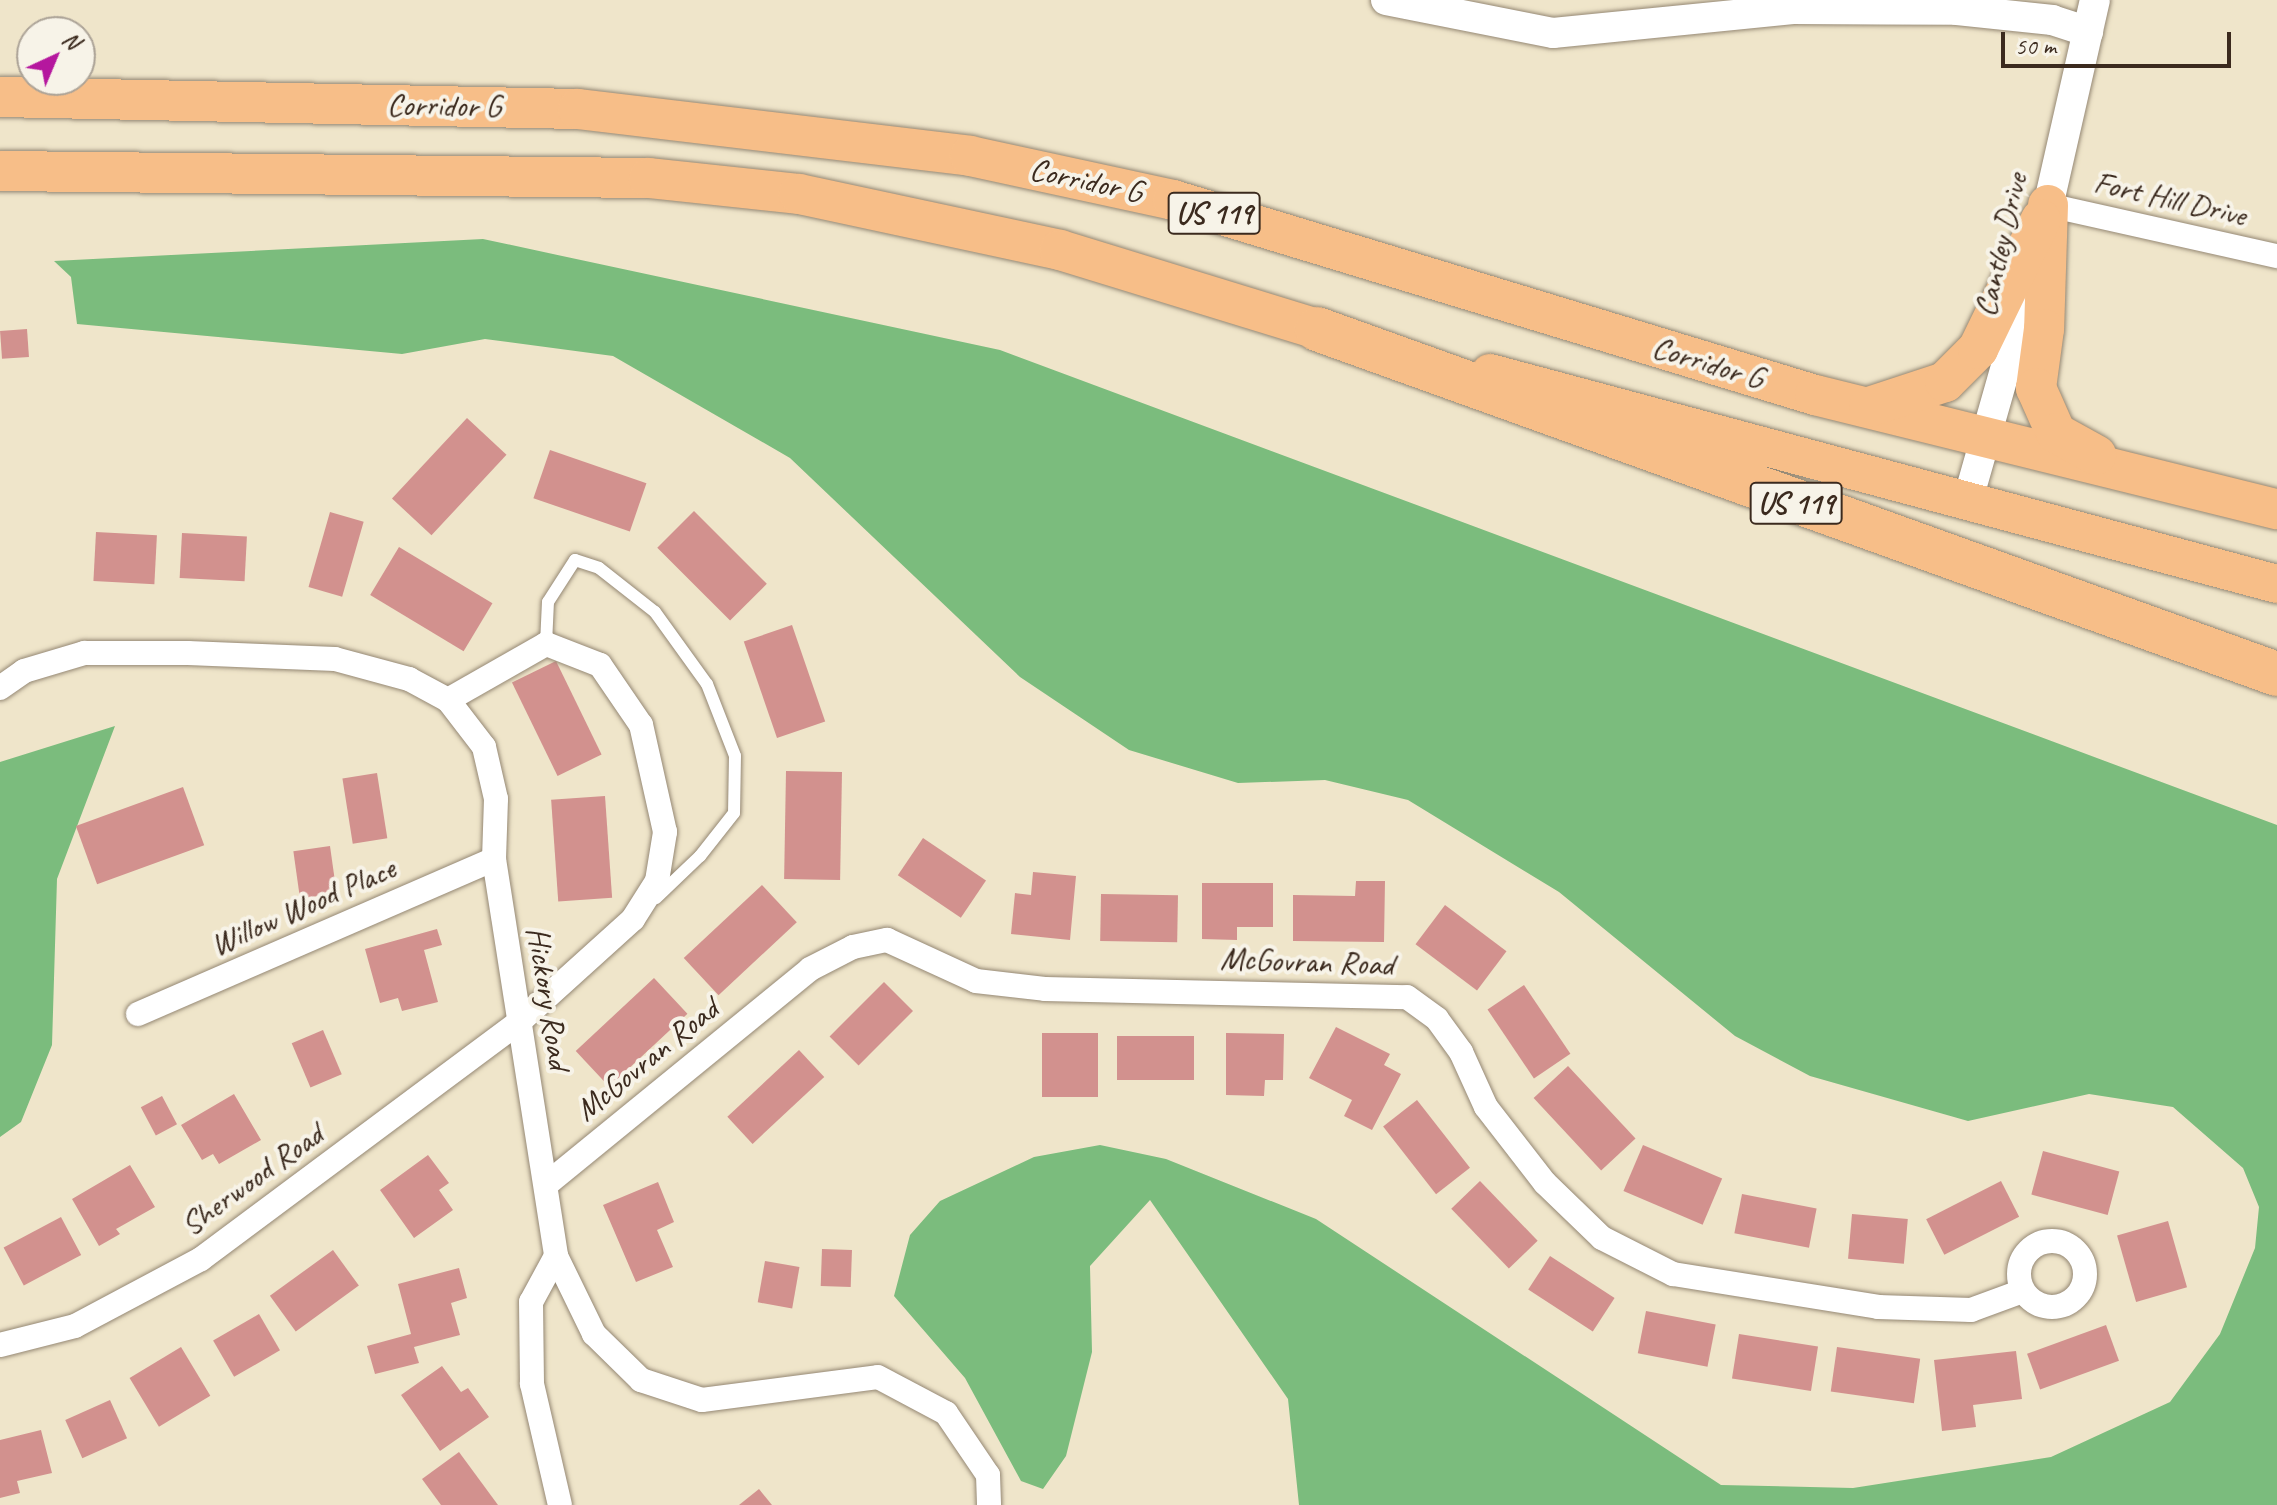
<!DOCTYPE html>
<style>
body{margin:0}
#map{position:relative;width:2277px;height:1505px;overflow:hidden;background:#efe5ca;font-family:Caveat,sans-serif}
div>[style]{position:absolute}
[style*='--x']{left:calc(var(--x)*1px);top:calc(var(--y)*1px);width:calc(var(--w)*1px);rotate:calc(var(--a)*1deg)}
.forest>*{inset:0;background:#7bbc7d}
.building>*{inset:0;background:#d2918e;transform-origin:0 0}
.roads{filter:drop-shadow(0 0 2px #958874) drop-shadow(0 0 2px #958874)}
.service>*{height:12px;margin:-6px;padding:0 6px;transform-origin:6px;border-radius:6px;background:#fff}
.minor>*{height:24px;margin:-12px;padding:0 12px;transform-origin:12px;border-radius:12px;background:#fff}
.minor>.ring{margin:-12px;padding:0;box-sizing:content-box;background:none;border:24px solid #fff;border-radius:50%}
.tertiary>*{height:30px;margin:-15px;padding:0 15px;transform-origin:15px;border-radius:15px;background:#fff}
.primary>*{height:38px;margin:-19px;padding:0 19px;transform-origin:19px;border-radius:19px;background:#f7be88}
.trunk>*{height:40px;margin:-20px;padding:0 20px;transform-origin:20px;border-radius:20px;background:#f7be88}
.motorway>*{height:44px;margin:-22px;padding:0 22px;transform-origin:22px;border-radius:22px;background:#f7be88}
span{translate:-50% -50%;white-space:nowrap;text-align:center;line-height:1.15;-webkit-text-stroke:8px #f7f3e8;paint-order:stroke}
.shield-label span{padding:2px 6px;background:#f7f3e8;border:2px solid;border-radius:6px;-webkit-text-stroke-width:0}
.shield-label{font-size:30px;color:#3b2a1e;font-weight:700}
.street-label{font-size:32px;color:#3b2a1e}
.north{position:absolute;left:16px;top:16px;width:80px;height:80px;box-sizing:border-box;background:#f7f3e8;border:2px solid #aca397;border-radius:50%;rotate:44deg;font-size:22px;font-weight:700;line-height:32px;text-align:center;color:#3b2a1e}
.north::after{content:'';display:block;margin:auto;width:28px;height:36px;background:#b5179e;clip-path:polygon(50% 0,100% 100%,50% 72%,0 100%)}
.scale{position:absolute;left:2001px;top:32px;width:230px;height:36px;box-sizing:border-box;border:4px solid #3b2a1e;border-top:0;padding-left:10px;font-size:24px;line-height:28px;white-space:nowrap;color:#3b2a1e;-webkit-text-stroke:6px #f7f3e8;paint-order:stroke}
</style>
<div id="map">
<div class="forest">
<div style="clip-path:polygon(483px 239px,1000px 350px,2277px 825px,2277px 1505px,1299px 1505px,1288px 1399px,1150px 1200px,1090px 1266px,1092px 1352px,1066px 1456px,1043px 1489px,1021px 1481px,965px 1378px,894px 1296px,910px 1235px,940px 1201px,1034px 1157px,1100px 1145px,1166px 1159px,1316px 1219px,1721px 1485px,1853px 1488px,2051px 1457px,2170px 1402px,2220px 1334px,2255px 1248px,2259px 1207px,2243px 1168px,2173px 1107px,2089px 1094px,1968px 1121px,1810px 1076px,1735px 1036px,1559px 892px,1408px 800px,1325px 780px,1238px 783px,1129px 750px,1020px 677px,790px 458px,613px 356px,485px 339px,402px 354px,77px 324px,71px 277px,54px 261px)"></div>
<div style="clip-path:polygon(115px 726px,57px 879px,52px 1045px,21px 1122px,0 1137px,0 762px)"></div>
</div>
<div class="building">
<div style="left:27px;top:329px;width:28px;height:27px;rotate:86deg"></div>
<div style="left:467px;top:418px;width:54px;height:110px;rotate:43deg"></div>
<div style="left:550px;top:450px;width:102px;height:51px;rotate:19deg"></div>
<div style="left:694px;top:511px;width:103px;height:52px;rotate:45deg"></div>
<div style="left:330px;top:512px;width:35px;height:78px;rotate:16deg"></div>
<div style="left:96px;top:532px;width:61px;height:49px;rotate:3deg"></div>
<div style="left:182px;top:533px;width:65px;height:45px;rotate:3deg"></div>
<div style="left:399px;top:547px;width:109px;height:56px;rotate:31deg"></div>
<div style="left:792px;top:625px;width:102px;height:51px;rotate:71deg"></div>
<div style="left:556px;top:661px;width:104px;height:49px;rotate:64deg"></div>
<div style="left:786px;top:771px;width:56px;height:108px;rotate:1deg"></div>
<div style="left:377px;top:773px;width:66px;height:35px;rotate:81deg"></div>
<div style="left:183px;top:787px;width:62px;height:114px;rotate:70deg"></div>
<div style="left:605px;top:796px;width:102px;height:54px;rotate:86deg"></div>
<div style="left:923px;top:838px;width:76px;height:45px;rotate:34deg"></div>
<div style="left:330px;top:846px;width:48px;height:37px;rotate:82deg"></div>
<div style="clip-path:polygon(1033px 872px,1076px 876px,1070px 940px,1011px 934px,1015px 893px,1031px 895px)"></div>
<div style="clip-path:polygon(1356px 881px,1385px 881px,1384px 942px,1293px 941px,1293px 895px,1355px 896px)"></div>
<div style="clip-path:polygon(1202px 883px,1273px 883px,1273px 927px,1237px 927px,1237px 940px,1202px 939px)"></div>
<div style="left:762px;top:885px;width:51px;height:107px;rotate:47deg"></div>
<div style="left:1101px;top:894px;width:77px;height:47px;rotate:1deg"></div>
<div style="left:1445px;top:905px;width:77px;height:49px;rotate:37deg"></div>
<div style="clip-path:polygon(437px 929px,442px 945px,424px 950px,438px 1002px,402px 1011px,398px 998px,380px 1003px,365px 949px)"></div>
<div style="left:654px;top:978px;width:49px;height:107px;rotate:47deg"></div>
<div style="left:884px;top:982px;width:41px;height:77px;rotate:45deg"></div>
<div style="left:1524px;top:985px;width:83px;height:44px;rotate:56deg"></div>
<div style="clip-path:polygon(1336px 1027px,1390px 1054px,1384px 1065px,1401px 1074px,1372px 1130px,1344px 1116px,1352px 1100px,1309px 1078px)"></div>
<div style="left:323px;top:1030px;width:48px;height:34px;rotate:67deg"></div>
<div style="left:1042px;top:1033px;width:56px;height:64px"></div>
<div style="clip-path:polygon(1226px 1033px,1284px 1034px,1283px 1080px,1265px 1080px,1264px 1096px,1226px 1095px)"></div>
<div style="left:1117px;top:1036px;width:77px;height:44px"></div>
<div style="left:799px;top:1050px;width:37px;height:98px;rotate:47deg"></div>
<div style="left:1568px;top:1066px;width:99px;height:47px;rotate:47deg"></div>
<div style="clip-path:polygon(234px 1094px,261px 1140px,219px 1164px,213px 1154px,202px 1160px,181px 1125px)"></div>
<div style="left:162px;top:1096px;width:32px;height:24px;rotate:62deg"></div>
<div style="left:1417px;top:1100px;width:86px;height:43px;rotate:52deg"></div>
<div style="left:1643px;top:1145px;width:86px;height:50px;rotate:23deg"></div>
<div style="left:2043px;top:1151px;width:79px;height:45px;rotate:15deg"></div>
<div style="clip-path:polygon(428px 1155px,449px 1183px,439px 1190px,453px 1210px,414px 1238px,380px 1190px)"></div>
<div style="clip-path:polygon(130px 1165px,155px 1207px,116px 1229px,120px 1234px,99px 1246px,72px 1199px)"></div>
<div style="left:1480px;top:1181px;width:83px;height:40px;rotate:46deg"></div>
<div style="left:2001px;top:1181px;width:40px;height:84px;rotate:63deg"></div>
<div style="clip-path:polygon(658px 1182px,674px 1222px,657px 1230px,673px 1267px,636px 1282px,603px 1205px)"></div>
<div style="left:1742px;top:1194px;width:76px;height:40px;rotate:11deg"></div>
<div style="left:1852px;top:1214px;width:56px;height:45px;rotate:5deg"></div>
<div style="left:61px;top:1217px;width:43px;height:65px;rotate:62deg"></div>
<div style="left:2168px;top:1221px;width:69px;height:53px;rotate:74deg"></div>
<div style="left:822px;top:1249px;width:30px;height:37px;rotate:2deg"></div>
<div style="left:333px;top:1250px;width:44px;height:78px;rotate:54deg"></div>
<div style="left:1550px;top:1256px;width:77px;height:40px;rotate:33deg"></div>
<div style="left:765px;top:1261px;width:35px;height:42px;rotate:10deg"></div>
<div style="clip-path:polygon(459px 1268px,467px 1298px,451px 1303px,460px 1335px,414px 1347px,419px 1363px,375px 1374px,367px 1346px,411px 1334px,398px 1284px)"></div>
<div style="left:1646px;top:1311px;width:71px;height:43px;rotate:11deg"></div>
<div style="left:259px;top:1314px;width:42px;height:53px;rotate:60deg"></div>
<div style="left:2106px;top:1325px;width:38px;height:84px;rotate:70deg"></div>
<div style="left:1739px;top:1334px;width:80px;height:45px;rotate:9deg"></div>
<div style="left:181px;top:1347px;width:57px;height:60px;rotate:59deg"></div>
<div style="left:1837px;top:1347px;width:84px;height:45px;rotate:8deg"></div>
<div style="clip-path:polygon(2016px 1351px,2022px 1399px,1973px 1405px,1976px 1427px,1942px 1431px,1934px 1360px)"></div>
<div style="clip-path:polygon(442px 1366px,461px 1392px,468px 1388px,489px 1417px,440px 1451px,401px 1395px)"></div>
<div style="left:110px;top:1400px;width:42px;height:49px;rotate:66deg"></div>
<div style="clip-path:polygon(41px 1430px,52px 1473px,17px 1481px,20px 1493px,0 1498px,0 1440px)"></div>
<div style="clip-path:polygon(459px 1452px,498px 1505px,441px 1505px,422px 1479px)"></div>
<div style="clip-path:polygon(759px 1489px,772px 1505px,739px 1505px)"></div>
</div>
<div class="roads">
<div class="service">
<div style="--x:546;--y:644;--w:42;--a:-87.3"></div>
<div style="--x:548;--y:602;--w:50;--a:-57.3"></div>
<div style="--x:575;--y:560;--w:25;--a:18"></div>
<div style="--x:599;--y:568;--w:71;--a:38.2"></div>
<div style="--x:655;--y:612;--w:89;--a:54.2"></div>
<div style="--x:707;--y:684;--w:77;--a:68.7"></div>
<div style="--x:735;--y:756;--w:57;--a:91"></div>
<div style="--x:734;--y:813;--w:55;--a:128.3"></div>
<div style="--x:700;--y:856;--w:61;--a:136.3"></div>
</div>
<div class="minor">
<div style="--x:2048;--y:205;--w:235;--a:12.6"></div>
<div style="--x:0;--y:688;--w:29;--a:-35"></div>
<div style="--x:24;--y:671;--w:63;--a:-16.7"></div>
<div style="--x:84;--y:653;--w:104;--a:0"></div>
<div style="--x:188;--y:653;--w:147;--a:2.3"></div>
<div style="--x:335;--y:659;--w:77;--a:15.1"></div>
<div style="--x:409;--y:679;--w:44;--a:28.3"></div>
<div style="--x:448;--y:700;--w:59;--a:52.5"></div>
<div style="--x:484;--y:747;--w:53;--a:77"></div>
<div style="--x:496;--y:799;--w:60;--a:91.9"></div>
<div style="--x:494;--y:859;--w:402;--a:81.1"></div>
<div style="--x:556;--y:1256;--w:87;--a:64"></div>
<div style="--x:594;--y:1334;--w:66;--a:44.4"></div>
<div style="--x:641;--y:1380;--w:64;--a:18.2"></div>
<div style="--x:702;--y:1400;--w:177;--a:-7.4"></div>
<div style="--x:878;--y:1377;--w:77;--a:27.9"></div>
<div style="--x:946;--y:1413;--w:75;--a:55.9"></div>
<div style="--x:988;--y:1475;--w:30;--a:88"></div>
<div style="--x:138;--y:1014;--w:388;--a:-23.5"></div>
<div style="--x:548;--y:1183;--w:338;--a:-39.2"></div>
<div style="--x:810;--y:969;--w:48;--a:-27.1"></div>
<div style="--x:853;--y:947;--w:35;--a:-12"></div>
<div style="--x:887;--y:940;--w:98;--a:24.7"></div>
<div style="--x:976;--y:981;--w:69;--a:6.6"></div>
<div style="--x:1045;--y:989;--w:362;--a:1.3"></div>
<div style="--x:1407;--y:997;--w:37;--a:36"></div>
<div style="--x:1437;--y:1019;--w:41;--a:54"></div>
<div style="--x:1461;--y:1052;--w:60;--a:65.6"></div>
<div style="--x:1486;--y:1107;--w:96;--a:52.2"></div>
<div style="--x:1545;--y:1183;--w:79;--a:44"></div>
<div style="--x:1602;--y:1238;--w:80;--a:26.9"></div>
<div style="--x:1673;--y:1274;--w:208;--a:9.1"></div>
<div style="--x:1878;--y:1307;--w:93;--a:1.8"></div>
<div style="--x:1971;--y:1310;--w:55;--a:-20.1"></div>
<div class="ring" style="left:2019px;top:1241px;width:42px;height:42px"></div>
<div style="--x:556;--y:1256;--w:52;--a:118.5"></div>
<div style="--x:531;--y:1302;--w:82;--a:89.3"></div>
<div style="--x:532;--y:1384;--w:124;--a:77"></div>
<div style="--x:0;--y:1345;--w:77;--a:-14.2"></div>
<div style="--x:75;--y:1326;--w:143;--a:-28"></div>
<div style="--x:201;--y:1259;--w:395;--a:-36.7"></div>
<div style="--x:518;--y:1023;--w:155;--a:-42.1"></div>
<div style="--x:633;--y:919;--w:45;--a:-57.7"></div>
<div style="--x:657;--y:881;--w:50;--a:-80.7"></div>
<div style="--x:665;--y:832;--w:110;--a:-102.6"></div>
<div style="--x:641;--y:725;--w:73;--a:-124.3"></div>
<div style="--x:600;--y:665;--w:58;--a:-158.7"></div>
<div style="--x:546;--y:644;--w:113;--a:150.3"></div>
</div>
<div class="tertiary">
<div style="--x:1386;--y:0;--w:170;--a:11.2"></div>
<div style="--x:1553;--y:33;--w:241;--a:-5.7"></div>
<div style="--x:1793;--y:9;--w:164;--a:0.3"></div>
<div style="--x:1957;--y:10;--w:96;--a:6"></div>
<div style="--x:2052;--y:20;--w:38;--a:18"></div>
<div style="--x:2044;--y:224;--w:230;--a:-77.2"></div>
<div style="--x:1967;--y:503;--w:241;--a:-74.1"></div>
</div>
<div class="primary">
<div style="--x:1490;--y:373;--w:815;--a:15.01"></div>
</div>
<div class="trunk">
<div style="--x:0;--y:97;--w:578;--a:1.19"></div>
<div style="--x:578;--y:109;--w:395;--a:6.8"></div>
<div style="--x:970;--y:156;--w:208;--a:12.2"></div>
<div style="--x:1173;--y:200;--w:671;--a:16.9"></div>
<div style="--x:1815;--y:395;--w:476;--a:13.9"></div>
<div style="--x:0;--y:171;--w:649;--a:0.62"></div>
<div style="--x:649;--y:178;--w:151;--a:6.1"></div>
<div style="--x:799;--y:194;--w:267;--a:12.1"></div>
<div style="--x:1060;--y:250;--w:269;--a:17.1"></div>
<div style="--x:2048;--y:205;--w:124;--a:91.8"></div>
<div style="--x:2044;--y:329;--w:60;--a:97.7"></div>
<div style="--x:2036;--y:388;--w:49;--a:66"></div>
<div style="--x:2056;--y:433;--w:46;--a:28.8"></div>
<div style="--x:1869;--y:407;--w:80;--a:-18.2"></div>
<div style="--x:1945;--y:382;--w:47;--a:-45"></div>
<div style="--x:1978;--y:349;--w:144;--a:-64.1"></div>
</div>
<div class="motorway">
<div style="--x:1317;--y:329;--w:1020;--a:19.77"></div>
</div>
</div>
<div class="shield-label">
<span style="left:1214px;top:213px">US 119</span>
<span style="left:1796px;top:503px">US 119</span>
</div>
<div class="street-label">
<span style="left:444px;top:106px;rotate:1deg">Corridor G</span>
<span style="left:1086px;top:181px;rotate:12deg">Corridor G</span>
<span style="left:2170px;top:199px;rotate:13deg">Fort Hill Drive</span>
<span style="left:2001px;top:245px;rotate:-77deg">Cantley Drive</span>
<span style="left:1708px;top:363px;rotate:17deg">Corridor G</span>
<span style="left:303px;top:907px;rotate:-24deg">Willow Wood Place</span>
<span style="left:1307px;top:962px;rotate:2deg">McGovran Road</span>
<span style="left:548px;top:998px;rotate:81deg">Hickory Road</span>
<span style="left:647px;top:1060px;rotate:-39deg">McGovran Road</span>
<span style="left:252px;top:1180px;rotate:-36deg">Sherwood Road</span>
</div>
<div class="north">N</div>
<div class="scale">50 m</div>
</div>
